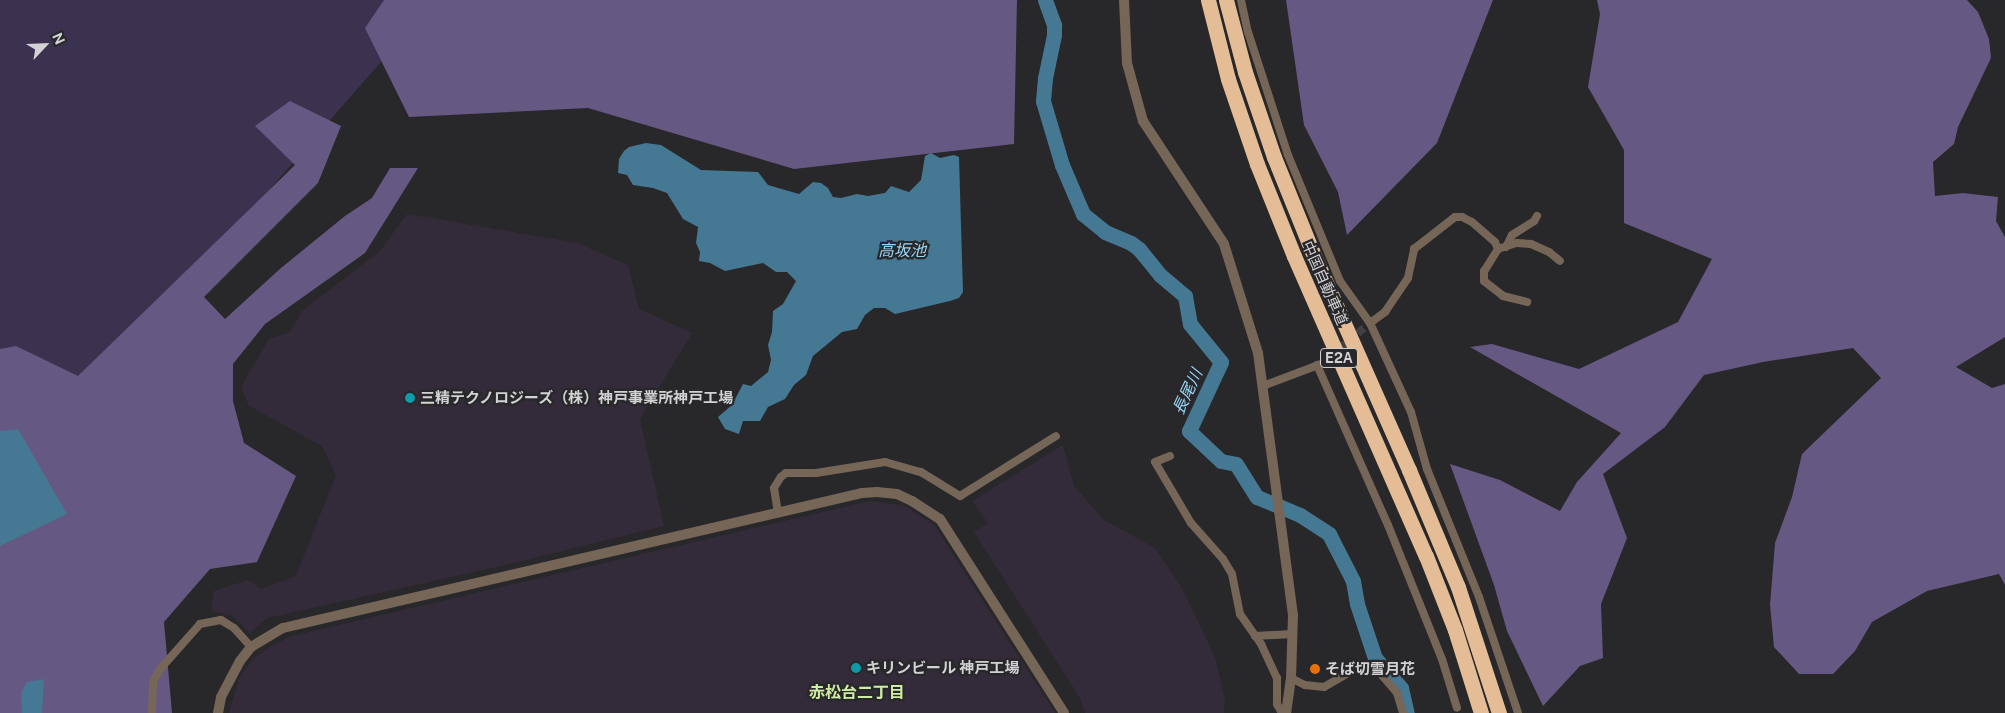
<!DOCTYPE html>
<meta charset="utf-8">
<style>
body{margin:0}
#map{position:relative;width:2005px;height:713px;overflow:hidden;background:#28272a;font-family:"Public Sans","Noto Sans JP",sans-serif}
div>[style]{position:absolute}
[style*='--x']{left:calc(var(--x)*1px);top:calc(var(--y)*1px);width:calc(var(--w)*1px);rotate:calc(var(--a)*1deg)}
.industrial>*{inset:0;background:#342b3a}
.green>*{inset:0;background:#3b3250}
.forest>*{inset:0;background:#655882}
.water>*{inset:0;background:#457892}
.river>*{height:15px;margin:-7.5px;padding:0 7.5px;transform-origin:7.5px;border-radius:7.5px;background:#457892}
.minor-tunnel>*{height:8px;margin-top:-4px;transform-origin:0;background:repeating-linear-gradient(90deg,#424044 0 8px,transparent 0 12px)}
.minor>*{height:8px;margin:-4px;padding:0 4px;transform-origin:4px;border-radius:4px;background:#766657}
.tertiary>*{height:10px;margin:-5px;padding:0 5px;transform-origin:5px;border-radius:5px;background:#766657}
.motorway>*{height:15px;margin:-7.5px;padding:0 7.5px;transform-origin:7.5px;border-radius:7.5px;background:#e4bd97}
.dots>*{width:14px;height:14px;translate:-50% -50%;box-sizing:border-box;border:2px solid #28272a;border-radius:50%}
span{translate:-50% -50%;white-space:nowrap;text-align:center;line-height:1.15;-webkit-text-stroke:4.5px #28272a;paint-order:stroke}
.shield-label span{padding:1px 4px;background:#28272a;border:1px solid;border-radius:4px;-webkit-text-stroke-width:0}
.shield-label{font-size:14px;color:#d2d1d4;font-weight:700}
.street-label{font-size:15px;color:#d2d1d4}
.poi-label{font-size:15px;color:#d2d1d4;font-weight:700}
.left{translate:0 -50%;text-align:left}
.water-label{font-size:16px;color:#98d7f8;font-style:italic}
.neighbourhood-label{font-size:16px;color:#ceeca3;font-weight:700}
.north{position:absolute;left:20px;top:20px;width:50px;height:50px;-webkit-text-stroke:4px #28272a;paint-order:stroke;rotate:65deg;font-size:14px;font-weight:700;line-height:20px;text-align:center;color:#d2d1d4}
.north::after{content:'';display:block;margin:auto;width:18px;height:22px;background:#d2d1d4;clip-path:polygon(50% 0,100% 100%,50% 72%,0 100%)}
</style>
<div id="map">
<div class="industrial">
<div style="clip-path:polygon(407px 214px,577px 243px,628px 265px,639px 309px,692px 333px,640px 419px,664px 526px,505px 565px,267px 618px,250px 633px,232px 615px,211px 611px,214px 591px,248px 580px,261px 589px,296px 576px,336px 475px,322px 446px,249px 406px,241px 387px,269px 339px,290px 332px,302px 311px,380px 251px)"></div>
<div style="clip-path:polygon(1063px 445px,1074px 486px,1104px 520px,1155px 548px,1182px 588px,1215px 657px,1225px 700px,1224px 713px,1085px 713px,1080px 698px,974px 532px,988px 523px,972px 501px)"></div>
<div style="clip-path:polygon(870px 501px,905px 506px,934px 525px,1055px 713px,229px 713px,239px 678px,253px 659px,271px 646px,292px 636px)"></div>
</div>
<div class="green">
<div style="clip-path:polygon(0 0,435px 0,103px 380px,0 394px)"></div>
</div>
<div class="forest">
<div style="clip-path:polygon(384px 0,1017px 0,1014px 144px,794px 169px,588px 108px,409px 117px,365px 28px)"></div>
<div style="clip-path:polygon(1286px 0,1493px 0,1437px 143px,1347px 235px,1338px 192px,1304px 125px)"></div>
<div style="clip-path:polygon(1597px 0,1967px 0,1978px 12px,1989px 39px,1991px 58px,1958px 127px,1954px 144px,1933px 162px,1935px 196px,1963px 193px,1998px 197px,1996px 221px,2005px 237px,2005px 337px,1956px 367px,1992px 388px,2005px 384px,2005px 585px,1999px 574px,1927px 591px,1872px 622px,1855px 651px,1833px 674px,1799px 674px,1774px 647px,1770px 605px,1775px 543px,1792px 497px,1802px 454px,1881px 378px,1853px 348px,1763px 362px,1704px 375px,1665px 427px,1603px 474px,1627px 538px,1601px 604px,1603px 658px,1580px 666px,1543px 706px,1507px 631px,1494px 585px,1450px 464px,1500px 480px,1560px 511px,1577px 482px,1621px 433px,1470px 347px,1492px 344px,1579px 369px,1678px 322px,1712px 259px,1624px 223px,1624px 150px,1588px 87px,1600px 14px)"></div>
<div style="clip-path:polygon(290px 101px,341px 126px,318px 183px,204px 297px,225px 319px,281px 268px,345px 216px,372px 198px,390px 168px,418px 168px,365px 253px,265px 324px,233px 364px,233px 401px,244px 443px,296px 476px,257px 562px,210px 569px,164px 622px,172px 713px,0 713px,0 349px,16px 346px,78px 376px,295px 165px,255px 126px)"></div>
</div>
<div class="water">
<div style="clip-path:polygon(646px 143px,661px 145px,701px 170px,758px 172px,768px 185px,799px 194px,813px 182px,821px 183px,828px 188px,833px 197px,841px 198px,857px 194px,868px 196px,885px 193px,891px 186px,909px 192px,921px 180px,925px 156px,931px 153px,940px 158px,954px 155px,959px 157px,963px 292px,959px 298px,950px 301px,895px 314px,885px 308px,874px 308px,865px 315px,857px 329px,842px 332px,813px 356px,806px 375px,794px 385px,785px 399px,768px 407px,760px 421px,743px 421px,739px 434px,725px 429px,718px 417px,732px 405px,743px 384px,751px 386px,768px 372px,771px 360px,768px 345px,772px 332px,773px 311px,783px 304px,796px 281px,787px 272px,776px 272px,763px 263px,725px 271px,710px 263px,699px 261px,700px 252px,696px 243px,698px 227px,683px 219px,667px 193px,653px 188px,633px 185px,627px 175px,618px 173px,619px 159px,624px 151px,629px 147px)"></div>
<div style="clip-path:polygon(18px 429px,67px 514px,0 546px,0 431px)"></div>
<div style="clip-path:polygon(44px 679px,42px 713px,22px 713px,21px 693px,27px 682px)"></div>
</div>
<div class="river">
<div style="--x:1045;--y:0;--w:27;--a:70"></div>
<div style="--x:1054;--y:25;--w:10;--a:90"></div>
<div style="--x:1054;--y:35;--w:44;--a:101.8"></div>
<div style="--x:1045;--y:78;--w:23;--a:95"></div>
<div style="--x:1043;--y:101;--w:67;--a:73.5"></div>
<div style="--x:1062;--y:165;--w:53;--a:66.8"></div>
<div style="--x:1083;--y:214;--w:28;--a:39"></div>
<div style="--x:1105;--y:232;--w:28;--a:23"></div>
<div style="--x:1131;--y:243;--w:10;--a:37"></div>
<div style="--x:1139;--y:249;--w:33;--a:51"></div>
<div style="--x:1160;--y:275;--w:33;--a:40"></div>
<div style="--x:1185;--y:296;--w:28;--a:80"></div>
<div style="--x:1190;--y:324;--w:49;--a:50.8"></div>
<div style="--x:1221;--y:362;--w:76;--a:114.9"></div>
<div style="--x:1189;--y:431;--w:44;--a:43.2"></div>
<div style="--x:1221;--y:461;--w:15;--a:11"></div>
<div style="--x:1236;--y:464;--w:39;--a:58"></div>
<div style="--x:1257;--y:497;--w:47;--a:22.7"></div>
<div style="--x:1300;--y:515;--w:35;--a:33"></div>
<div style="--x:1329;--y:534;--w:53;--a:62.9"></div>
<div style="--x:1353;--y:581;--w:23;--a:80"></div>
<div style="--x:1357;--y:604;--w:57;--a:71.6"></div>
<div style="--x:1375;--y:658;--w:40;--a:49"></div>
<div style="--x:1401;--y:688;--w:26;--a:77"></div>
</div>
<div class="minor-tunnel">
<div style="--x:1321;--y:364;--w:64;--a:-39.9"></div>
</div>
<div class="minor">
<div style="--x:1241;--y:0;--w:33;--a:78"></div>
<div style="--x:1248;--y:32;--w:129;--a:72"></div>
<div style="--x:1288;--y:155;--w:136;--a:67.6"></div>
<div style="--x:1340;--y:281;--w:52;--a:54.5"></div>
<div style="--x:1370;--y:323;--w:98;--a:65.3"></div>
<div style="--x:1411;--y:412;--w:59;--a:74.3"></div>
<div style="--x:1427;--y:469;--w:138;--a:67.9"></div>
<div style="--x:1479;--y:597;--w:122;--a:71.4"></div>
<div style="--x:1506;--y:247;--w:13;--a:-63"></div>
<div style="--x:1512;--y:235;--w:26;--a:-32"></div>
<div style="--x:1534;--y:221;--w:6;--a:-59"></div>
<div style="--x:1498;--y:249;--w:20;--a:-18"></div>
<div style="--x:1517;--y:243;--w:14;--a:4"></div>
<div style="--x:1531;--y:244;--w:20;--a:24"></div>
<div style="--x:1549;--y:252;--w:14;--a:39"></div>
<div style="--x:1370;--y:323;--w:19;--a:-36"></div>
<div style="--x:1385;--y:312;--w:41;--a:-55.9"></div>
<div style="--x:1408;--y:278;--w:30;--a:-78"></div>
<div style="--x:1414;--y:249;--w:52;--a:-38"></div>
<div style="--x:1455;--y:217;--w:7;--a:0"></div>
<div style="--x:1462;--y:217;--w:11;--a:27"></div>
<div style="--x:1472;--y:222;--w:30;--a:41"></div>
<div style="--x:1495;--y:242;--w:8;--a:67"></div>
<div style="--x:1498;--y:249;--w:26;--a:122"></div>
<div style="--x:1484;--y:271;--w:10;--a:90"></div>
<div style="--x:1484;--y:281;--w:24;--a:38"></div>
<div style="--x:1503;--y:296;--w:25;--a:14"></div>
<div style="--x:1317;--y:365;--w:175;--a:66.1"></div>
<div style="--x:1388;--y:525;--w:144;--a:68.1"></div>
<div style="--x:1442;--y:659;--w:51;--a:73"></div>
<div style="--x:1263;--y:386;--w:62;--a:-20.8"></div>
<div style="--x:1170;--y:456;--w:16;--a:158"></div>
<div style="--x:1155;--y:462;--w:71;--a:59.5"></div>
<div style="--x:1191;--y:523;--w:48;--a:48.4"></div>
<div style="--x:1223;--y:559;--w:17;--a:59"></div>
<div style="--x:1232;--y:574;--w:41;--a:78.7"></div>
<div style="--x:1240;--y:614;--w:37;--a:55"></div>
<div style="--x:1261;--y:644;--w:38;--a:65"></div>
<div style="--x:1277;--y:678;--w:26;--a:90"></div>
<div style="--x:1277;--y:704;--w:10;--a:61"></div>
<div style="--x:778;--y:513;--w:25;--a:-99"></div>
<div style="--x:774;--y:488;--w:13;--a:-58"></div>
<div style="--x:781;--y:477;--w:6;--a:-39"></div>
<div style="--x:786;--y:473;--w:30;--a:0"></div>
<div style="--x:816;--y:473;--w:70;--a:-9.1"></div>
<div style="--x:885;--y:462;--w:37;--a:16"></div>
<div style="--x:921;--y:472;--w:46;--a:31.6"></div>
<div style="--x:960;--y:496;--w:113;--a:-32"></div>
<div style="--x:1255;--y:636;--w:38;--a:-3"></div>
<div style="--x:1291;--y:678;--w:16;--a:27"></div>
<div style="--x:1305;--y:685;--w:19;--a:6"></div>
<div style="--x:1324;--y:687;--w:36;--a:-30"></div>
<div style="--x:1355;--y:669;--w:18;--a:-16"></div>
<div style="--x:1372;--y:664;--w:38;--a:49"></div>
<div style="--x:1397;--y:693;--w:21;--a:73"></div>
<div style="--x:152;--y:713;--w:32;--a:-88"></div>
<div style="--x:153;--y:681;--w:15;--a:-58"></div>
<div style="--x:161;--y:668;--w:59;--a:-48.4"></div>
<div style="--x:200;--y:624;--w:21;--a:-11"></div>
<div style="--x:221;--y:620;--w:15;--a:32"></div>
<div style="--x:234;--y:628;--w:25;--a:48"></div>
</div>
<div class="tertiary">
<div style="--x:1124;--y:0;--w:63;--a:87.3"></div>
<div style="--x:1127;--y:63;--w:60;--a:74.6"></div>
<div style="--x:1143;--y:121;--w:147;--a:56.6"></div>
<div style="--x:1224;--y:244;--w:114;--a:72.7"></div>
<div style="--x:1258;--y:353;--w:264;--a:82.4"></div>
<div style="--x:1293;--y:615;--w:63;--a:91.8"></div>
<div style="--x:1291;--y:678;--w:35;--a:98"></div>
<div style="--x:218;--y:713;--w:16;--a:-79"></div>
<div style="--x:221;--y:697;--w:41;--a:-62.2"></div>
<div style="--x:240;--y:661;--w:18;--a:-52"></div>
<div style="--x:251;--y:647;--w:37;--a:-31"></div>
<div style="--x:283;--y:628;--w:595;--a:-13.12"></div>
<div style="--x:862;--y:493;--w:15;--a:-4"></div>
<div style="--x:877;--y:492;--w:20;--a:6"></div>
<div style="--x:897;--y:494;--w:17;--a:25"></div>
<div style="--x:912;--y:501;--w:33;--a:33"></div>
<div style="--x:940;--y:519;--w:230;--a:57.4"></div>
</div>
<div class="motorway">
<div style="--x:1208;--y:0;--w:81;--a:75.8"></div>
<div style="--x:1228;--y:79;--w:90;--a:71.2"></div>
<div style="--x:1257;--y:164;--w:99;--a:68.1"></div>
<div style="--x:1294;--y:256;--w:328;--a:66.3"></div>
<div style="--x:1426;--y:556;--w:79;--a:68.6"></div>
<div style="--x:1455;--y:630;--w:87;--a:72.6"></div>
<div style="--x:1226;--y:0;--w:74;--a:75.2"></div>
<div style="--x:1245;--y:72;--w:90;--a:71.2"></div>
<div style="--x:1274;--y:157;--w:101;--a:68"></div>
<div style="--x:1312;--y:251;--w:240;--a:66.1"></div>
<div style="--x:1409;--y:470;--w:127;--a:67.3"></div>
<div style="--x:1458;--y:587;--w:133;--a:72"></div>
</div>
<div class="dots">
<div style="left:410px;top:398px;background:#0f9aa8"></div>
<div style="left:856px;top:668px;background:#0f9aa8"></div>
<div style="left:1315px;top:669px;background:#e8710a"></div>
</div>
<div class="shield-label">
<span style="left:1339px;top:358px">E2A</span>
</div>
<div class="street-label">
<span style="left:1325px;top:283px;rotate:66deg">中国自動車道</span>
</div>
<div class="poi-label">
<span class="left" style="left:420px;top:398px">三精テクノロジーズ（株）神戸事業所神戸工場</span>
<span class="left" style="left:866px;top:668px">キリンビール 神戸工場</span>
<span class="left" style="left:1325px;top:669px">そば切雪月花</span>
</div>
<div class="water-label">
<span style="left:902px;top:251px">高坂池</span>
<span style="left:1188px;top:392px;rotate:-65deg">長尾川</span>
</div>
<div class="neighbourhood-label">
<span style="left:857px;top:693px">赤松台二丁目</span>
</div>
<div class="north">N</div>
</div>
